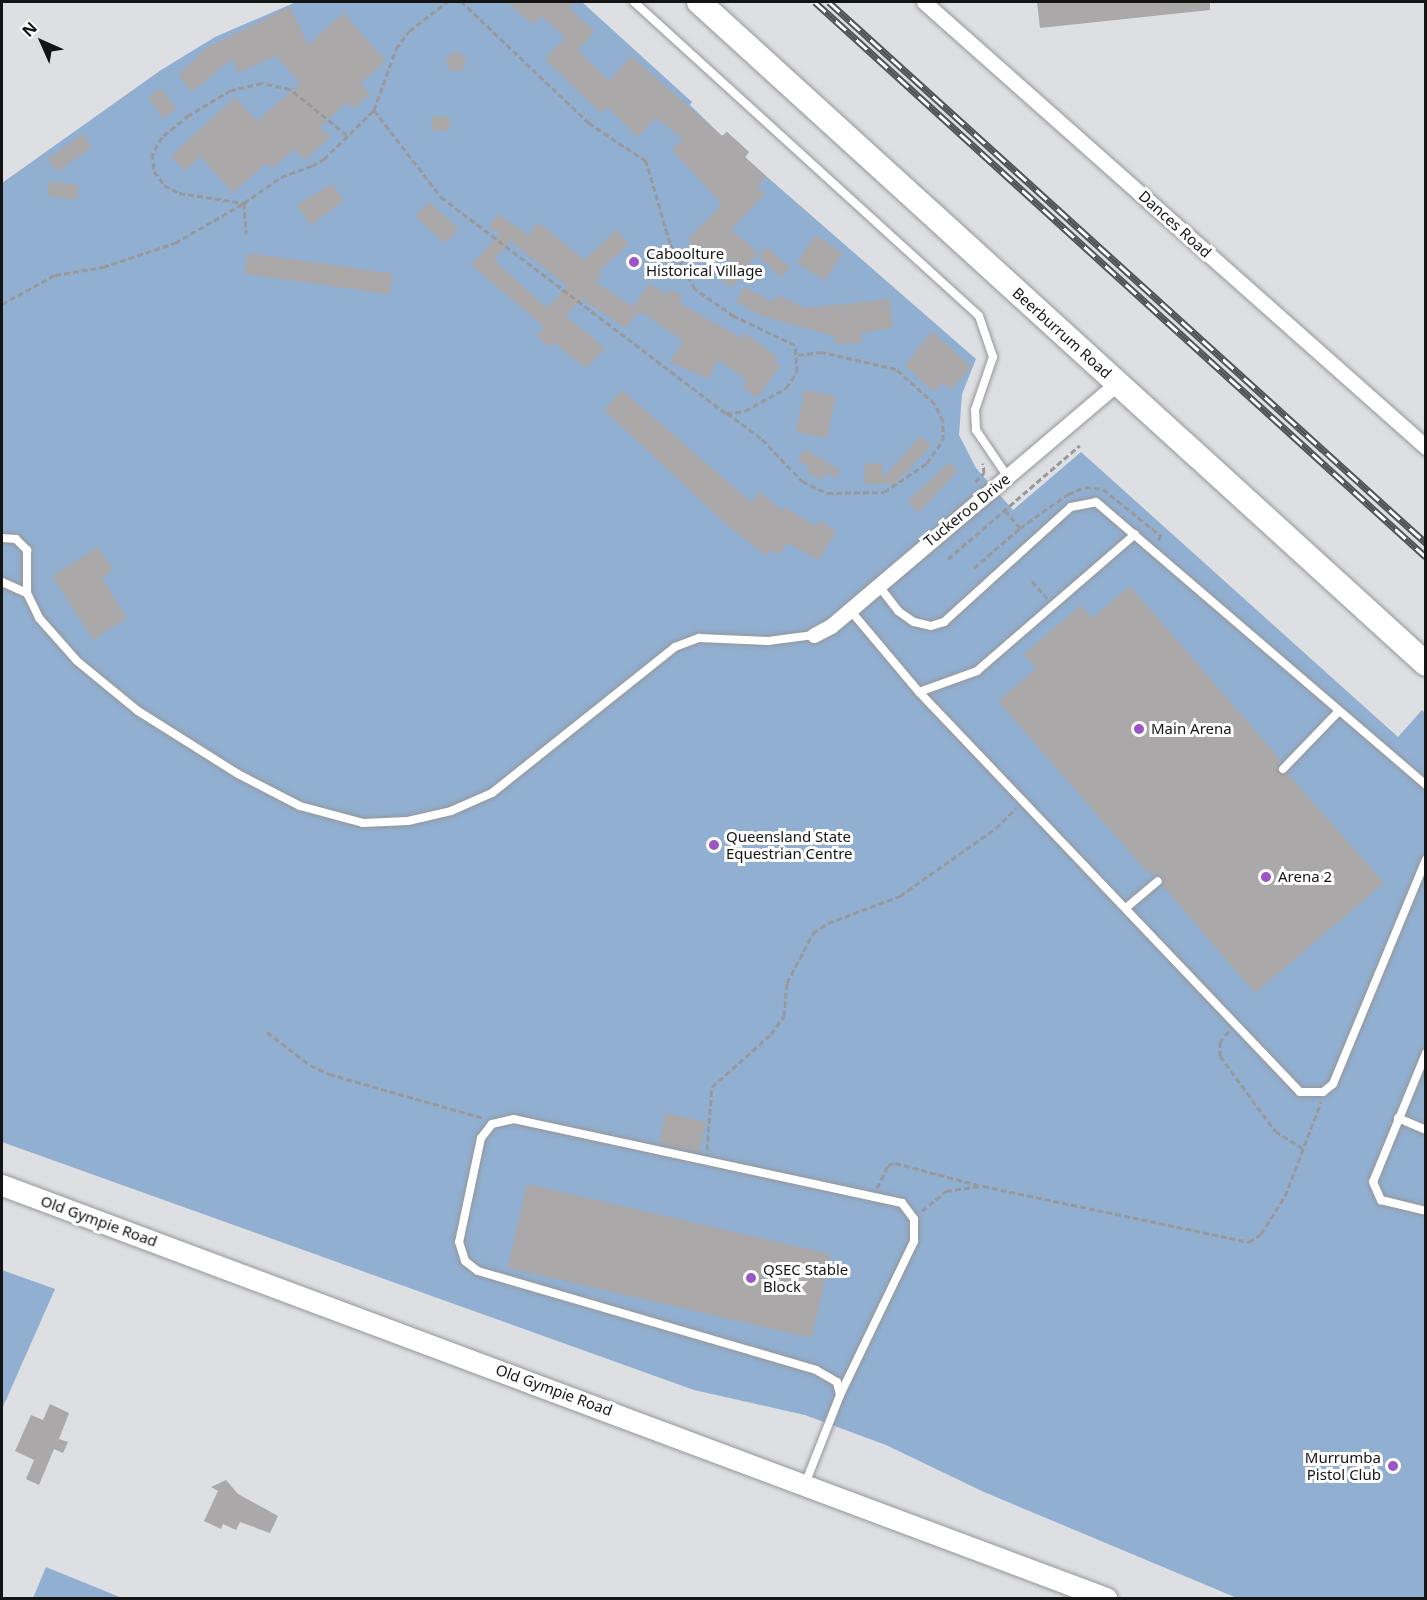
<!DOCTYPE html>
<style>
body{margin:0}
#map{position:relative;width:1427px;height:1600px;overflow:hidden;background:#dddfe2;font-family:"Noto Sans",sans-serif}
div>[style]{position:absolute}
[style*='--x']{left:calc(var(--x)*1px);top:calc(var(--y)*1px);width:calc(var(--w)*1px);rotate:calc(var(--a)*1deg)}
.green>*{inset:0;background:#91afd1}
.building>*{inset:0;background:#aba8aa;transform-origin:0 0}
.round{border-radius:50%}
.path>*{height:3px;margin-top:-1.5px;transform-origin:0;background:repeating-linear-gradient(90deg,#98999c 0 6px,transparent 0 9px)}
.roads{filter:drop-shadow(0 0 2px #959799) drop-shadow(0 0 2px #959799)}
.service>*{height:8px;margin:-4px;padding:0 4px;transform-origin:4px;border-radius:4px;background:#fff}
.minor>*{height:15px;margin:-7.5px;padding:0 7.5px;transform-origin:7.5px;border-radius:7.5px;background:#fff}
.secondary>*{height:21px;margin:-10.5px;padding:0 10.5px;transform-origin:10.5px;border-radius:10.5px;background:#fff}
.primary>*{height:24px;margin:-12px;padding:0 12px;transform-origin:12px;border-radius:12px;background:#fff}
.rail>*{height:7px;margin-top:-3.5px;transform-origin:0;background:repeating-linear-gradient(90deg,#fff 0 14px,#525355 0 28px);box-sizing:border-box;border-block:2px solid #525355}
.dots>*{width:16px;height:16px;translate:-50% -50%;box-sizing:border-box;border:3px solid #fff;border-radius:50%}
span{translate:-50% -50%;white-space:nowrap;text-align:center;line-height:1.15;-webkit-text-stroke:6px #fff;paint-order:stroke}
.street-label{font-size:15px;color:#141415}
.poi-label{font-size:15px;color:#141415}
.left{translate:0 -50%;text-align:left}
.right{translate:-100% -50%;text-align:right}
.frame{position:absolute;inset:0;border:3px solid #141415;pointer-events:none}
.north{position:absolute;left:12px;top:12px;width:60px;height:60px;-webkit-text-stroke:4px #fff;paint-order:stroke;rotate:315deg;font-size:16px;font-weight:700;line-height:24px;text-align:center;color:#141415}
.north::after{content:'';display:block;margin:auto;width:21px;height:27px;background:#141415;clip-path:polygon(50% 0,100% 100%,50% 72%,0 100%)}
</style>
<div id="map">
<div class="green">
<div style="clip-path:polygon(296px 2px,582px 2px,692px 102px,690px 105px,722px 136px,727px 132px,749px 152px,745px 157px,766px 176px,976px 359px,962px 394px,959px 435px,976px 468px,1013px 510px,1081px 452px,1398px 737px,1422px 710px,1425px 713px,1425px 1598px,1237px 1598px,984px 1492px,886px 1445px,805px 1415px,694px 1390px,2px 1142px,2px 183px,161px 70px,215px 37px)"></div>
<div style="clip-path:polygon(2px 1270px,55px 1289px,2px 1409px)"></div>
<div style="clip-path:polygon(46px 1567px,122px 1598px,33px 1598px)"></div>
</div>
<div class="building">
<div style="clip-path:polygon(507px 2px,575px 2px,569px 8px,595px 31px,578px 50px,609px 81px,631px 56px,722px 136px,727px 132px,749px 152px,745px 157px,766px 176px,757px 187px,765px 194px,731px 230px,758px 252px,732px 288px,719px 277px,731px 262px,713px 248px,704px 257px,687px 240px,722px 204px,672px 150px,683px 139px,656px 118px,638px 137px,607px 107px,601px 113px,545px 59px,565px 37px,542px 16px,533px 25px)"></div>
<div style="clip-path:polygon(1037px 2px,1210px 2px,1210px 10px,1040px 28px)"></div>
<div style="clip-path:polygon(290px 7px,308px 45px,343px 13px,386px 61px,361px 83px,370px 94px,353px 109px,347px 102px,320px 127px,330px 137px,305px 160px,294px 149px,272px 169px,267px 163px,233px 193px,201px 157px,185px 171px,171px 156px,235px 97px,257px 121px,300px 83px,276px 56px,238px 73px,232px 59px,192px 92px,178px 75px,206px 48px)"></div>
<div class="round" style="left:446px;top:52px;width:20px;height:20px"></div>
<div style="left:161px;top:88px;width:26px;height:16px;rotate:54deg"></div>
<div style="left:432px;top:116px;width:18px;height:14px;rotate:3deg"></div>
<div style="left:83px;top:134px;width:16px;height:43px;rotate:55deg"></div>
<div style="left:49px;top:181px;width:30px;height:15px;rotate:8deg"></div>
<div style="clip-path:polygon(332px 184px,344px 200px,311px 225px,297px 205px)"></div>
<div style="left:429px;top:202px;width:40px;height:20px;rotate:42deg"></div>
<div style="clip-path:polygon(evenodd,497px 214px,529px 235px,538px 222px,584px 260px,616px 230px,629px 244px,598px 272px,602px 276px,596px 282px,633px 307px,649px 283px,667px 295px,671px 289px,683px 297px,679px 303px,741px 338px,744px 332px,778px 358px,775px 362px,780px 366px,757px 398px,743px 387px,747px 380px,718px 360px,708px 379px,670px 362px,683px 341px,646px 315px,637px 313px,626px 328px,581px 299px,566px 316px,605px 348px,586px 368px,554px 343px,549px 347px,537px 335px,545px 327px,471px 265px,500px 234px,489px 227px,497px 214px,510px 241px,567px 286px,547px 308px,494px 260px,510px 241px)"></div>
<div style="left:815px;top:235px;width:33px;height:33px;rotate:33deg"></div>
<div style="left:767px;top:247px;width:31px;height:13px;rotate:42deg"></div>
<div style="left:247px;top:253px;width:147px;height:21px;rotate:8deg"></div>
<div style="clip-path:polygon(744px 287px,773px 302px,777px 295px,806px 308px,889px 299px,893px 328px,861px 333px,862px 343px,835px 344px,834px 336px,762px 316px,736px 302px)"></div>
<div style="clip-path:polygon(932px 331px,971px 367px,951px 390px,943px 383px,934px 392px,905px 365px)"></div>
<div style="clip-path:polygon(622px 390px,751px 502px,760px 492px,782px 511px,784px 507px,816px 526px,819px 521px,836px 530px,819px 560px,787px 543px,779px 555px,770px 550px,767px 556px,729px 527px,604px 410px)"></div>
<div style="left:804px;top:390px;width:32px;height:43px;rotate:11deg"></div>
<div style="clip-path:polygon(921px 436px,931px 446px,895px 483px,865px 485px,864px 464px,882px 463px,883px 478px)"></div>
<div style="clip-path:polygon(804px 449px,840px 470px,836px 478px,825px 473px,822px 480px,806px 472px,809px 466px,798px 461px)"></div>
<div style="clip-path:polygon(949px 462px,958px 471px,918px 513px,908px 501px)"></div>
<div style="clip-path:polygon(98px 547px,113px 570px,102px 578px,127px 618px,93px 640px,52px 576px)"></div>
<div style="clip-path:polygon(1130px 586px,1279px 758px,1278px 773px,1287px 773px,1384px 883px,1255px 993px,1162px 885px,1162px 877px,1146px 871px,998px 701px,1036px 669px,1024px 654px,1081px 605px,1092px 618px)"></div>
<div style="left:666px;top:1113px;width:41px;height:31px;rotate:13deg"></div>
<div style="left:527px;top:1184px;width:312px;height:86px;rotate:13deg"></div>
<div style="clip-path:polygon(50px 1404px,69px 1413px,59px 1439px,68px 1442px,63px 1453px,54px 1449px,39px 1485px,26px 1479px,34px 1460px,15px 1451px,31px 1415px,43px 1420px)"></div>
<div style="clip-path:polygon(226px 1480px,238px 1494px,278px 1516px,270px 1533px,240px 1522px,236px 1530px,223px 1524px,221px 1529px,204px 1521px,218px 1491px,211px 1487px)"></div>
</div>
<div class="path">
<div style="--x:374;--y:110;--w:110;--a:52.4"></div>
<div style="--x:441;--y:197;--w:358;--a:37.2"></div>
<div style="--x:726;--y:413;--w:19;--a:-6"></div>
<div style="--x:745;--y:411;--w:47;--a:-29.3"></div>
<div style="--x:786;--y:388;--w:19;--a:-55"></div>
<div style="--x:797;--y:372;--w:27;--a:-94"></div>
<div style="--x:795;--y:345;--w:68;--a:-154.6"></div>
<div style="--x:734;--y:316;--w:47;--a:-145.3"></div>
<div style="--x:695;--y:289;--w:52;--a:-118.5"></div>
<div style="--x:670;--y:243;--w:85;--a:-106.3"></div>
<div style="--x:646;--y:161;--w:69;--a:-146.3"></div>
<div style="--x:589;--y:123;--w:175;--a:-136.4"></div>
<div style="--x:347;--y:135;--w:73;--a:-141.1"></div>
<div style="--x:290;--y:89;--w:29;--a:-168"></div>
<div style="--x:262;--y:83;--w:32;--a:167"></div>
<div style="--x:231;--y:90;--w:49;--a:149.2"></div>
<div style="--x:189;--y:115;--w:35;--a:141"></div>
<div style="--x:162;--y:137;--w:20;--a:120"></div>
<div style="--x:152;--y:154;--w:17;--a:83"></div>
<div style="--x:154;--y:171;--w:17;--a:54"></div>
<div style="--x:164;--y:185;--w:17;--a:28"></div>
<div style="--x:179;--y:193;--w:66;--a:8.7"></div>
<div style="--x:244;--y:203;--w:45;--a:-35.1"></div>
<div style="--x:281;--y:177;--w:33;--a:-20"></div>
<div style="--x:312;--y:166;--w:14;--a:-30"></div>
<div style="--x:324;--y:159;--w:70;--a:-44.4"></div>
<div style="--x:374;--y:110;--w:65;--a:-70.2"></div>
<div style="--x:396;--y:49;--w:22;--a:-54"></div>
<div style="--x:409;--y:31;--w:48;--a:-37.3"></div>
<div style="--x:2;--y:304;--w:60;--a:-28.7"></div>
<div style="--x:55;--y:275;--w:49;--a:-9.5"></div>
<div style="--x:103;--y:267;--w:76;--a:-18.4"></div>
<div style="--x:175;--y:243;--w:80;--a:-30.1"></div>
<div style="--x:244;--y:203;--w:31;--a:86"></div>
<div style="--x:727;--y:413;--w:44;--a:36.6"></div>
<div style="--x:762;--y:439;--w:58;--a:46.4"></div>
<div style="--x:802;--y:481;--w:28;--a:26"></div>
<div style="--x:827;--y:493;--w:57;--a:-1"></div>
<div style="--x:884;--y:492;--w:52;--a:-34"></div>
<div style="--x:927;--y:463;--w:28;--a:-55"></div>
<div style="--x:943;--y:440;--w:19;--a:-90"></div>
<div style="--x:943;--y:421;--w:19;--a:-115"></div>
<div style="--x:935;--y:404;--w:52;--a:-138.1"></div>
<div style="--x:896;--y:369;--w:76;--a:-167.1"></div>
<div style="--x:822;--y:352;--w:24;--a:173"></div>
<div style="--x:975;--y:482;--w:13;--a:-45"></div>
<div style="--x:984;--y:473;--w:10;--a:-96"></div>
<div style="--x:1005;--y:510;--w:23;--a:50"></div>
<div style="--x:1020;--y:528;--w:59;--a:-35.3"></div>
<div style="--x:1068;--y:494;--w:18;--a:-22"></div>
<div style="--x:1085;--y:487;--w:18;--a:6"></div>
<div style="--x:1103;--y:489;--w:75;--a:39"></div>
<div style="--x:1161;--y:536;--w:5;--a:127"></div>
<div style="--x:948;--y:559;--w:174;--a:-40.8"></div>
<div style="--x:974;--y:568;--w:61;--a:-41"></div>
<div style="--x:1032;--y:581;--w:23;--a:49"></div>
<div style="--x:1229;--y:1031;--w:14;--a:129"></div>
<div style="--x:1220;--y:1042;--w:14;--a:90"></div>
<div style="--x:1220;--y:1056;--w:93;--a:53.7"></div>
<div style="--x:1275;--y:1131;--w:32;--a:32"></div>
<div style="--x:267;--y:1032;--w:54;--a:37.5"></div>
<div style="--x:310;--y:1065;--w:21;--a:25"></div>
<div style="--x:329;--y:1074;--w:160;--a:15.9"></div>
<div style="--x:707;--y:1150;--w:63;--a:-85.5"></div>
<div style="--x:712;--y:1087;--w:79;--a:-41.9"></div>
<div style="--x:771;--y:1034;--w:22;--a:-54"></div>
<div style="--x:784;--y:1016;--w:33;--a:-85"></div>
<div style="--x:787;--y:983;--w:56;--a:-62.5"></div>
<div style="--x:813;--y:933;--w:18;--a:-34"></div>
<div style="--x:828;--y:923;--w:77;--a:-20.6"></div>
<div style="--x:900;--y:896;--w:118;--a:-35.3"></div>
<div style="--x:996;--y:828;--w:28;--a:-45"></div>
<div style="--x:877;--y:1188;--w:25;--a:-64"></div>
<div style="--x:888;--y:1165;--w:7;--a:-16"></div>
<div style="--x:895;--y:1163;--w:86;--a:14.8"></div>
<div style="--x:922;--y:1211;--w:31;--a:-40"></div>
<div style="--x:946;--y:1191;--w:37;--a:-8"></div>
<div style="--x:983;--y:1186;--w:272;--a:11.9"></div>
<div style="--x:1249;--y:1242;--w:14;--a:-34"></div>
<div style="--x:1261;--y:1234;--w:45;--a:-57.7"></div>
<div style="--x:1285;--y:1196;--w:101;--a:-69"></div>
</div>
<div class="roads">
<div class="service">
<div style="--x:634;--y:2;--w:466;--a:42.3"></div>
<div style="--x:979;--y:316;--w:43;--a:71.1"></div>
<div style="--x:993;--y:357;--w:56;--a:108.8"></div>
<div style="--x:975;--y:410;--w:20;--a:87"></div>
<div style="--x:976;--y:430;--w:57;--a:55.8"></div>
<div style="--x:2;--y:538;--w:14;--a:4"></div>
<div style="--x:16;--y:539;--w:16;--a:45"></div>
<div style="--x:27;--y:550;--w:43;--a:90"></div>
<div style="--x:27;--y:593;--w:28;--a:64"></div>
<div style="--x:39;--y:618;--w:57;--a:48.5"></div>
<div style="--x:77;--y:661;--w:79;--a:39.3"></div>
<div style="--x:138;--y:711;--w:118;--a:32.2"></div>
<div style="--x:238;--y:774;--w:70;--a:27.3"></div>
<div style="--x:300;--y:806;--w:65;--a:15.1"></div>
<div style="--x:363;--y:823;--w:45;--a:-2.5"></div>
<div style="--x:408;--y:821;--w:44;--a:-13.1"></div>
<div style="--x:451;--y:811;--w:45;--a:-23.7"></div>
<div style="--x:492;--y:793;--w:234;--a:-38.6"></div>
<div style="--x:675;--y:647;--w:26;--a:-21"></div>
<div style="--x:699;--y:638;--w:69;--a:2.5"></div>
<div style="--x:768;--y:641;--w:46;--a:-7.4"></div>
<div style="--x:2;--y:582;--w:27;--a:24"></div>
<div style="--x:878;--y:585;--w:33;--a:52"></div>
<div style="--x:898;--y:611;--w:19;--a:35"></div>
<div style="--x:914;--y:622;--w:17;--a:13"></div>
<div style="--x:931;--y:626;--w:14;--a:-17"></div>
<div style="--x:944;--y:622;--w:171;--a:-42.2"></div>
<div style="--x:1071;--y:507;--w:25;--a:-11"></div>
<div style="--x:1096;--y:502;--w:435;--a:40.6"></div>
<div style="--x:850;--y:610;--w:107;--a:49.9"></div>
<div style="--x:919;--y:692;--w:552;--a:46.39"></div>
<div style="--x:1300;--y:1092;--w:23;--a:0"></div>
<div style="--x:1323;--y:1092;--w:13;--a:-39"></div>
<div style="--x:1333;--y:1084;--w:243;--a:-67.5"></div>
<div style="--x:919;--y:692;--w:62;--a:-19.9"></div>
<div style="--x:977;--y:671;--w:209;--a:-40.9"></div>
<div style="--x:1283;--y:769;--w:78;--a:-46"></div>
<div style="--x:1127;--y:907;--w:40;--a:-40"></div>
<div style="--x:1426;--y:1053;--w:139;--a:112.3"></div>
<div style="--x:1373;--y:1182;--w:20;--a:66"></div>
<div style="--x:1381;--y:1200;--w:46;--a:13.7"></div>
<div style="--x:1398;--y:1118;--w:30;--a:23"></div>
<div style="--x:805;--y:1484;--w:96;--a:-68.5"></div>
<div style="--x:840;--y:1395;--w:171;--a:-64.3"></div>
<div style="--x:914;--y:1241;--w:22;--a:-90"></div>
<div style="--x:914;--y:1219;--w:20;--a:-127"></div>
<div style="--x:902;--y:1203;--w:397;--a:-167.8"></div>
<div style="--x:514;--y:1119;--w:23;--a:167"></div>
<div style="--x:492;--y:1124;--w:18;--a:128"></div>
<div style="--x:481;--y:1138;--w:106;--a:101.9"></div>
<div style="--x:459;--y:1242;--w:20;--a:72"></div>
<div style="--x:465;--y:1261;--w:16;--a:38"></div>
<div style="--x:478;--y:1271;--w:352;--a:16.3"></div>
<div style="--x:816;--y:1370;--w:24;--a:30"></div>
<div style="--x:837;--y:1382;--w:13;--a:77"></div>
</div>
<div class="minor">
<div style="--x:924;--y:2;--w:671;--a:41.56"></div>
<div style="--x:814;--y:635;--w:19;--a:-28"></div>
<div style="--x:831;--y:626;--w:376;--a:-40.3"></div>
</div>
<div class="secondary">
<div style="--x:2;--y:1185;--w:1179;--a:20.51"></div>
</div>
<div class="primary">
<div style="--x:699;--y:2;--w:983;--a:42.32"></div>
</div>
</div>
<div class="rail">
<div style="--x:815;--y:2;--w:825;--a:42.25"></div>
<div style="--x:829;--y:2;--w:806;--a:42.18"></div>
</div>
<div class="dots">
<div style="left:634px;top:262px;background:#9d54c7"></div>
<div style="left:1139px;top:729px;background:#9d54c7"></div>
<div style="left:714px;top:845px;background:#9d54c7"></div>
<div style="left:1266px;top:877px;background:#9d54c7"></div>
<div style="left:751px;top:1278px;background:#9d54c7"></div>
<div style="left:1393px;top:1466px;background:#9d54c7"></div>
</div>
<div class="street-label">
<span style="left:1175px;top:224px;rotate:42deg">Dances Road</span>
<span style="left:1062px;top:333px;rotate:42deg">Beerburrum Road</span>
<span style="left:967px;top:510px;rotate:-39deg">Tuckeroo Drive</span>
<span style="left:99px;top:1221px;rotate:20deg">Old Gympie Road</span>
<span style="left:554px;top:1390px;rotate:20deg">Old Gympie Road</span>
</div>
<div class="poi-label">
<span class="left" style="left:646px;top:262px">Caboolture<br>Historical Village</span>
<span class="left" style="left:1151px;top:729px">Main Arena</span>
<span class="left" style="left:726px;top:845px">Queensland State<br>Equestrian Centre</span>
<span class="left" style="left:1278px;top:877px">Arena 2</span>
<span class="left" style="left:763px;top:1278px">QSEC Stable<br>Block</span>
<span class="right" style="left:1381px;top:1466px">Murrumba<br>Pistol Club</span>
</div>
<div class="frame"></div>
<div class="north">N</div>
</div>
